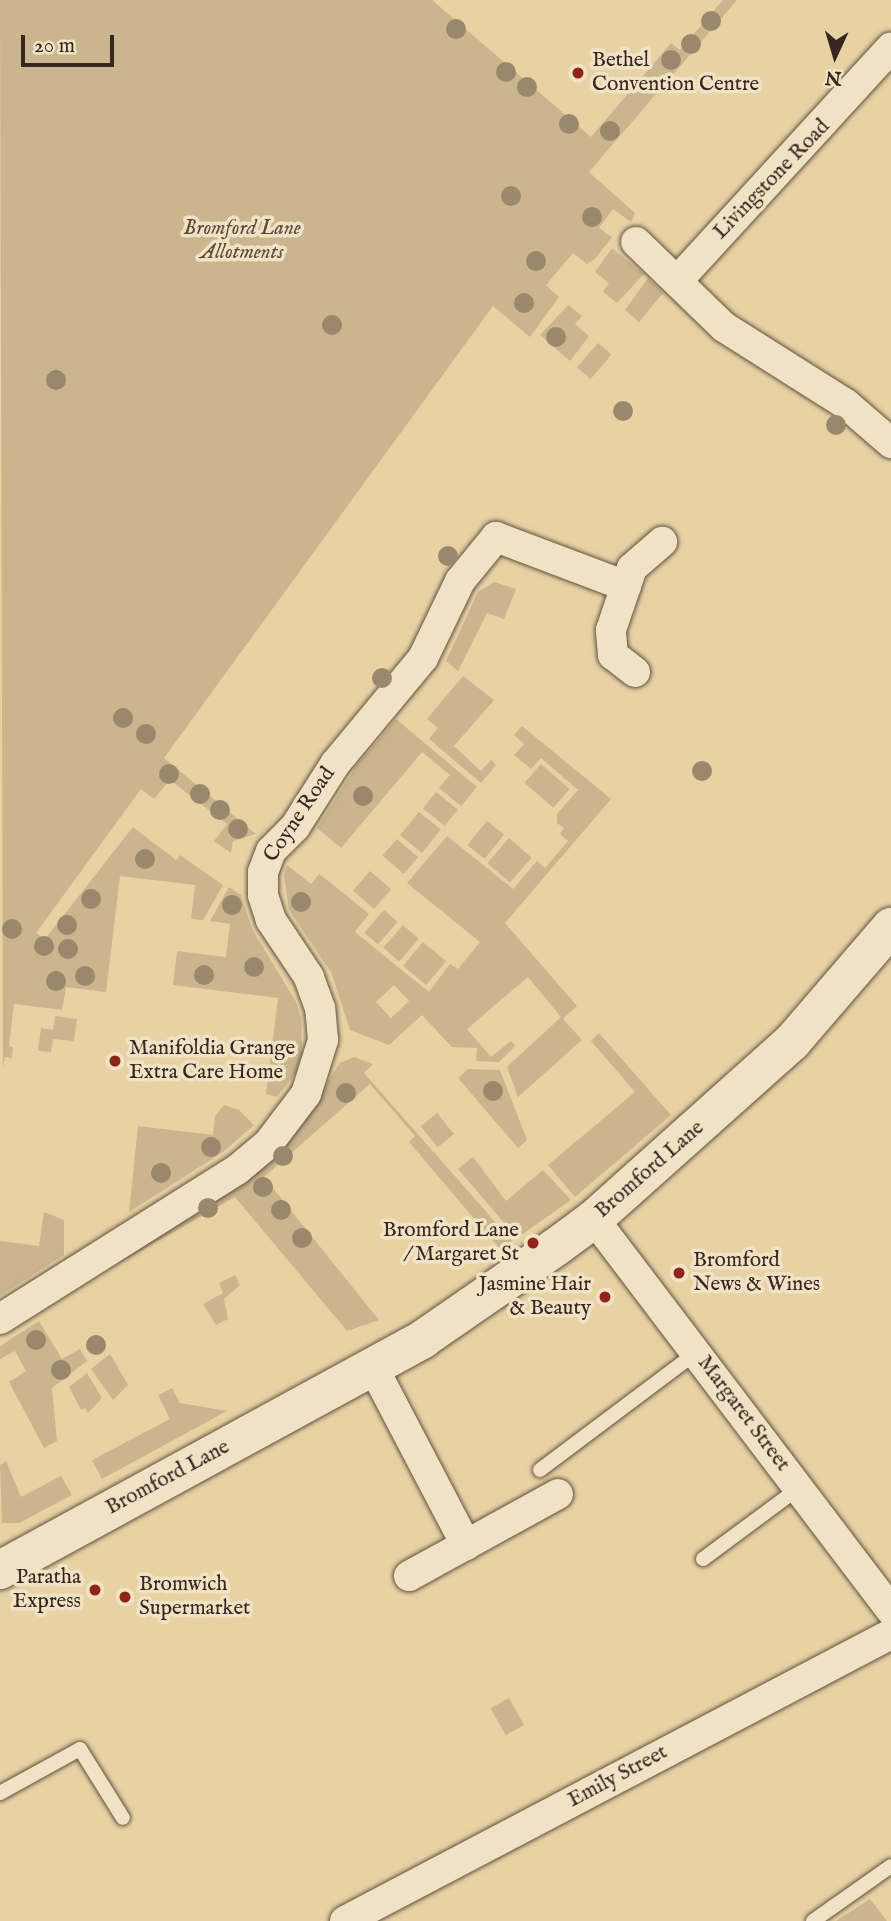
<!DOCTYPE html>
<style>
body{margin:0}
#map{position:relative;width:891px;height:1921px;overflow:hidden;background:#e8d2a4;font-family:"IM FELL English",serif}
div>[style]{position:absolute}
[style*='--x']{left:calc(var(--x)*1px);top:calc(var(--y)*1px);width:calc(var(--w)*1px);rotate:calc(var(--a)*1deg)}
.green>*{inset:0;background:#cab58e;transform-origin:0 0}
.roads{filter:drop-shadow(0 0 2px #635241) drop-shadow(0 0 2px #635241)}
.lane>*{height:14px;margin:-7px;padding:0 7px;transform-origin:7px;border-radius:7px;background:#f0e2c4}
.street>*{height:30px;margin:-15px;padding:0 15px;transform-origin:15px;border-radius:15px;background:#f0e2c4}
.secondary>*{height:38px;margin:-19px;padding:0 19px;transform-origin:19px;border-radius:19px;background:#f0e2c4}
.trees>*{width:20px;height:20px;margin:-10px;border-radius:50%;background:#9b876b}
.dots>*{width:19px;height:19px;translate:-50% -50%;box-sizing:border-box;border:4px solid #f0e2c4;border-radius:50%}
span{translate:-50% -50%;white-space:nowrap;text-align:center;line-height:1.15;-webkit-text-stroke:7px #f0e2c4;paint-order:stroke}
.poi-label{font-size:21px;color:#372720}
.left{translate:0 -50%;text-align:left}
.right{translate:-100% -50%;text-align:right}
.street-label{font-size:21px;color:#372720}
.park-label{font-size:21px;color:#5c4a3c;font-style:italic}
.north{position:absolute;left:800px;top:21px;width:70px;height:70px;-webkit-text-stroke:5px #f0e2c4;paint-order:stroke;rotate:184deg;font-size:19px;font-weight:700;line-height:28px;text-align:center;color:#372720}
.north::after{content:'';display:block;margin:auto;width:24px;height:32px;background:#372720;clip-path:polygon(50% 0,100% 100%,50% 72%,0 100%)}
.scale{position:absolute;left:21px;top:35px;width:93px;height:32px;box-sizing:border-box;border:4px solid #372720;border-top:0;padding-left:9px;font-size:21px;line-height:24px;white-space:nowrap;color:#372720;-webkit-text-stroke:5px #f0e2c4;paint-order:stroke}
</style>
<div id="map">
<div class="green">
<div style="clip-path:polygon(0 0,432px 0,591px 137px,671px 43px,680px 50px,723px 0,737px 0,589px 172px,635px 213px,631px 222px,613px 209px,599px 228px,612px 237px,595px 259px,587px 264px,573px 253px,546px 285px,559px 297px,530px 337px,493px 306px,164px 758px,256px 834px,233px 841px,231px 853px,214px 841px,227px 824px,170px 780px,154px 799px,141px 789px,36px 933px,45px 939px,133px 827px,176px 860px,180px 855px,223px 885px,203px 920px,191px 919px,195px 885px,120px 876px,106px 992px,66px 987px,62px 1010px,14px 1004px,9px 1046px,13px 1047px,12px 1058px,5px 1057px,3px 1068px)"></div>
<div style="clip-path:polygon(612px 248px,644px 274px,617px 303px,603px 292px,609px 283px,595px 272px)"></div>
<div style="clip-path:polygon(648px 278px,663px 293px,639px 322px,625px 310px)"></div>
<div style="clip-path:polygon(568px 305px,582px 316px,575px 324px,589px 336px,570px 361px,540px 335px)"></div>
<div style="left:598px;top:343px;width:18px;height:32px;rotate:41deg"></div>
<div style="clip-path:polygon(494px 582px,516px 589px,504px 619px,487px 613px,458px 671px,446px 661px,478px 592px)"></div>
<div style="clip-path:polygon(463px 676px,494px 700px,454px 746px,481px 771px,491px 760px,496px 765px,481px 783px,429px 739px,438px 728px,427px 719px)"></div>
<div style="clip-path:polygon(396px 719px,477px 787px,461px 806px,439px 788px,450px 775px,422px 752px,341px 848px,317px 828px,357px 765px)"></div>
<div style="clip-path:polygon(evenodd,522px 726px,611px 799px,505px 923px,577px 1006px,563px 1019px,582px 1040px,518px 1097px,507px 1067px,561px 1017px,528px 977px,467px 1029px,491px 1057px,511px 1041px,515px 1046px,499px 1062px,476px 1061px,477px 1048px,452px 1047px,422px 1015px,389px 1045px,350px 1030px,331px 972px,289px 910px,284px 876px,287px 865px,311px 884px,319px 874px,332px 884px,369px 914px,355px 932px,429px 992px,450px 964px,458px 969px,480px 942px,407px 883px,447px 836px,513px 889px,537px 861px,545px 868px,568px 841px,560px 834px,564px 828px,557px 823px,557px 814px,578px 790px,541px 758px,531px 769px,514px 755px,524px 744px,514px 735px,522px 726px,394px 985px,409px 1001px,391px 1018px,376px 1002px,394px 985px)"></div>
<div style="left:541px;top:764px;width:38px;height:25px;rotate:41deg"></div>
<div style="left:436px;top:792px;width:28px;height:21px;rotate:39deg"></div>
<div style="left:419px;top:812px;width:28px;height:30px;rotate:39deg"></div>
<div style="left:487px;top:821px;width:22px;height:31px;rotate:39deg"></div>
<div style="left:509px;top:838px;width:30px;height:33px;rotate:41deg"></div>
<div style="left:397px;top:839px;width:28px;height:22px;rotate:41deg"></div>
<div style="left:370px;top:871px;width:28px;height:26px;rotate:41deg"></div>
<div style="clip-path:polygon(229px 887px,241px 895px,252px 929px,296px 1002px,301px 1018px,302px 1053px,296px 1073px,277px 1097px,266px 1094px,278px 998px,173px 985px,177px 951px,226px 957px,230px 924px,210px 921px)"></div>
<div style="left:384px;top:910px;width:18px;height:30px;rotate:41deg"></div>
<div style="left:403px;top:925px;width:21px;height:30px;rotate:41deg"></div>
<div style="left:423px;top:942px;width:30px;height:31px;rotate:40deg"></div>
<div style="clip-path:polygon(55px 1016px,77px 1019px,74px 1041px,53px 1039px,51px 1052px,38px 1051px,41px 1028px,53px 1030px)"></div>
<div style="clip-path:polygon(599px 1033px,671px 1115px,575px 1197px,548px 1165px,635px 1092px,591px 1041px)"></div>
<div style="clip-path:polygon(354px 1057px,373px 1064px,364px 1073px,512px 1241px,500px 1249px,409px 1142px,415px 1136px,370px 1084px,264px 1177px,379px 1320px,347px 1331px,235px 1197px,107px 1270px,260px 1169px,293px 1137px,340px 1063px)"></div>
<div style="clip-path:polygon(468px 1069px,500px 1070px,527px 1140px,518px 1148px,458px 1078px)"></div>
<div style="clip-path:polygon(224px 1105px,239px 1110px,254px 1125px,223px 1152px,129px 1212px,138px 1126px,213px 1135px,215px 1116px)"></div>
<div style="left:437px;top:1113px;width:27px;height:21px;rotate:51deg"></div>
<div style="clip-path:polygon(473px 1157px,506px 1201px,543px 1170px,571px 1200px,517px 1238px,458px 1169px)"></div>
<div style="clip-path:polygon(44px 1212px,64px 1220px,64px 1255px,0 1296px,0 1241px,39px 1246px)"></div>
<div style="clip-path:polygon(235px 1275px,240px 1285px,224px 1299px,228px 1319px,216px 1325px,203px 1304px,223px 1293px,219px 1283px)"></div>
<div style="clip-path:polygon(39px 1321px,62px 1359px,80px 1349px,87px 1361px,52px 1388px,57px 1441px,44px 1448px,9px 1382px,26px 1371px,15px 1351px,0 1359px,0 1346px)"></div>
<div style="clip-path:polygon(110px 1354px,128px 1385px,113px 1400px,91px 1369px)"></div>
<div style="clip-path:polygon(87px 1373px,102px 1398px,88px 1413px,85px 1408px,81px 1410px,69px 1387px)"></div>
<div style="clip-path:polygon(172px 1388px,180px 1403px,227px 1411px,102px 1479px,92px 1460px,170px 1419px,158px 1395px)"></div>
<div style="clip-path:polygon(6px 1461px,21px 1497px,61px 1476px,72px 1495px,19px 1523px,2px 1523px,0 1465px)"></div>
<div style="left:509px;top:1698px;width:31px;height:21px;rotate:61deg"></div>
<div style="clip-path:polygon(870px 1899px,887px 1921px,836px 1921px)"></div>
</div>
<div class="roads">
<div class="lane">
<div style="--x:540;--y:1470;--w:195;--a:-36.9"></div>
<div style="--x:703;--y:1559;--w:119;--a:-36.5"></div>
<div style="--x:0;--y:1793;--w:91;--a:-28.8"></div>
<div style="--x:80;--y:1749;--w:81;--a:58.1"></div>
<div style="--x:813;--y:1921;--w:95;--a:-35.2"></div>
</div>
<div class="street">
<div style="--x:636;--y:242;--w:122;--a:44"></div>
<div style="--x:724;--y:327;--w:144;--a:32.3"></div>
<div style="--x:846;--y:404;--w:60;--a:40.9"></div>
<div style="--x:679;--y:279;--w:314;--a:-47.5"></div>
<div style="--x:635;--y:672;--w:28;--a:-142"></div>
<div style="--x:613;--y:655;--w:25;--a:-95"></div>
<div style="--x:611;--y:630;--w:65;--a:-71.3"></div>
<div style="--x:632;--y:568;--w:40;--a:-41"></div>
<div style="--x:594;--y:1219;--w:491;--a:52.8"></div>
<div style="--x:0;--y:1319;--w:281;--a:-32.2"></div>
<div style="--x:238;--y:1169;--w:39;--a:-40"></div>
<div style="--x:268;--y:1144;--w:63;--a:-52.8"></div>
<div style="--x:306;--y:1094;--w:57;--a:-72.5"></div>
<div style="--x:323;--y:1040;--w:32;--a:-95"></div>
<div style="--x:320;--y:1008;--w:33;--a:-110"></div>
<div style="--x:309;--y:977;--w:69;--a:-123.7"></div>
<div style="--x:271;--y:920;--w:26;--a:-108"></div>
<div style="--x:263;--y:895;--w:23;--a:-90"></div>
<div style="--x:263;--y:872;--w:22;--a:-69"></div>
<div style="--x:271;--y:851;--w:34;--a:-45"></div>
<div style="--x:295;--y:827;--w:75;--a:-57.6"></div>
<div style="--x:335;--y:764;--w:138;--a:-50.3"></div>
<div style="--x:423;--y:658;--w:85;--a:-64.3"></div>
<div style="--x:460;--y:581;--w:57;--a:-50.7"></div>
<div style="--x:496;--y:537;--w:139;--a:20.7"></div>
<div style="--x:373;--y:1367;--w:201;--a:62.4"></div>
<div style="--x:409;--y:1576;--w:170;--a:-28.8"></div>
<div style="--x:345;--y:1921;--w:617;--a:-27.73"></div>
</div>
<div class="secondary">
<div style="--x:0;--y:1570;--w:482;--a:-28.6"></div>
<div style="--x:423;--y:1339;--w:162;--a:-34.7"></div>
<div style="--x:556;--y:1247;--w:47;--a:-36.4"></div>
<div style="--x:594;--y:1219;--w:266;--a:-41.8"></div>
<div style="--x:792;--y:1042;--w:152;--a:-49.3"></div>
</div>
</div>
<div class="trees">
<div style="left:711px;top:21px"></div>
<div style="left:456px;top:29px"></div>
<div style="left:691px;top:44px"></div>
<div style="left:671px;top:60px"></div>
<div style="left:506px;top:72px"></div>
<div style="left:527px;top:87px"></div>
<div style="left:569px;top:124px"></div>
<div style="left:610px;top:131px"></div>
<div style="left:511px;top:196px"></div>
<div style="left:592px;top:217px"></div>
<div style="left:536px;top:261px"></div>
<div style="left:524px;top:303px"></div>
<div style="left:332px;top:325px"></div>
<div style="left:556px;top:337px"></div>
<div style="left:56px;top:380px"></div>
<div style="left:623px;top:411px"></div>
<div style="left:836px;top:425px"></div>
<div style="left:448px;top:556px"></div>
<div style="left:382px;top:678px"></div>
<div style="left:123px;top:718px"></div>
<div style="left:146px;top:734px"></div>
<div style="left:702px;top:771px"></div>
<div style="left:169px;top:774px"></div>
<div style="left:200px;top:794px"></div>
<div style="left:363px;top:796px"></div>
<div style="left:220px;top:810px"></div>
<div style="left:238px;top:829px"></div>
<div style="left:145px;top:859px"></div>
<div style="left:91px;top:899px"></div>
<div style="left:301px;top:902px"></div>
<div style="left:232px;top:905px"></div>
<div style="left:67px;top:925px"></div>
<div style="left:12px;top:929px"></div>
<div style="left:44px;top:946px"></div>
<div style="left:68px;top:949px"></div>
<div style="left:254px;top:967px"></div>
<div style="left:204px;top:975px"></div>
<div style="left:85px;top:976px"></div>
<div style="left:56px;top:981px"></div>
<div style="left:493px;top:1091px"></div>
<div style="left:346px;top:1093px"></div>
<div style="left:211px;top:1147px"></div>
<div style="left:283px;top:1156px"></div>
<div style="left:161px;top:1173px"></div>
<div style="left:263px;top:1187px"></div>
<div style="left:208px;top:1208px"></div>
<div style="left:281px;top:1210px"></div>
<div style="left:302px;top:1238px"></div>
<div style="left:36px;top:1340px"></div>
<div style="left:96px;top:1345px"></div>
<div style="left:61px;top:1370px"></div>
</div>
<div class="dots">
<div style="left:578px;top:73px;background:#8f2418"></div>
<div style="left:115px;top:1061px;background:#8f2418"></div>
<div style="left:533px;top:1243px;background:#8f2418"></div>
<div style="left:679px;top:1273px;background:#8f2418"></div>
<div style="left:605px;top:1297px;background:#8f2418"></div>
<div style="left:95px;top:1590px;background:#8f2418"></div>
<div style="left:125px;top:1597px;background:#8f2418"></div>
</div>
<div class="poi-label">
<span class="left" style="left:592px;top:73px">Bethel<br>Convention Centre</span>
<span class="left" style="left:129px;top:1061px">Manifoldia Grange<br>Extra Care Home</span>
<span class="right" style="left:519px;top:1243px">Bromford Lane<br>/ Margaret St</span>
<span class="left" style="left:693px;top:1273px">Bromford<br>News &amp; Wines</span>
<span class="right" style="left:591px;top:1297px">Jasmine Hair<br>&amp; Beauty</span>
<span class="right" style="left:81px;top:1590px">Paratha<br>Express</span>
<span class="left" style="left:139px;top:1597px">Bromwich<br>Supermarket</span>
</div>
<div class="street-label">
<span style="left:772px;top:180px;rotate:-46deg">Livingstone Road</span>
<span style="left:300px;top:815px;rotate:-56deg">Coyne Road</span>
<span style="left:650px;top:1170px;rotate:-41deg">Bromford Lane</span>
<span style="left:743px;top:1414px;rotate:53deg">Margaret Street</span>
<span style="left:168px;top:1478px;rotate:-28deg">Bromford Lane</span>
<span style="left:618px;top:1777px;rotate:-28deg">Emily Street</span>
</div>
<div class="park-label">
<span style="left:242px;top:241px">Bromford Lane<br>Allotments</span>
</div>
<div class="north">N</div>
<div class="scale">20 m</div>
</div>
